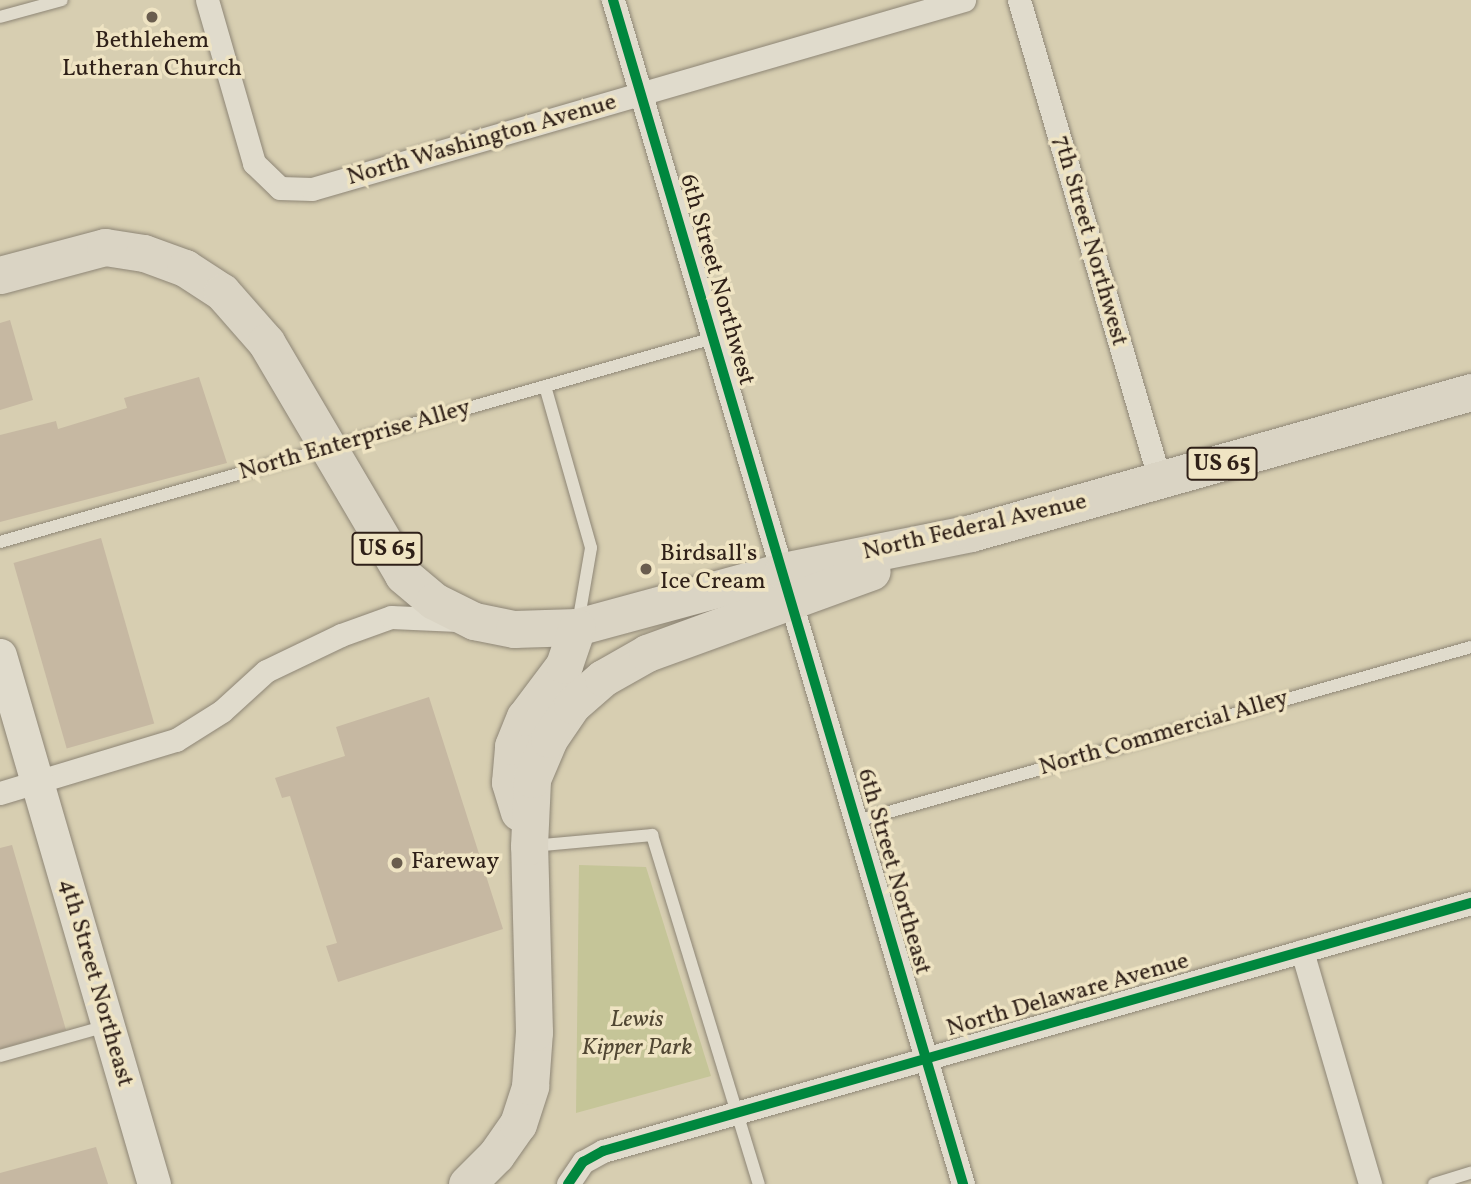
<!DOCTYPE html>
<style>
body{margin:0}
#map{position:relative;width:1471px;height:1184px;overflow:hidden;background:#d7ceb1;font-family:Vollkorn,serif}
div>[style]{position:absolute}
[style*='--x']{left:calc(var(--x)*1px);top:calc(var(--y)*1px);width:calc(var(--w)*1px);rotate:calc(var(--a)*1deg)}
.green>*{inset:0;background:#c5c598}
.building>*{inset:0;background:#c6b8a2;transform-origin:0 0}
.roads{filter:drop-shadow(0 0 2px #8e8676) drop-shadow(0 0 2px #8e8676)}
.lane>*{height:12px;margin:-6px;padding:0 6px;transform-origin:6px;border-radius:6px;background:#e0dbcc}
.street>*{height:23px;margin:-11.5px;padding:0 11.5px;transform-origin:11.5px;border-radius:11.5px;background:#e0dbcc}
.secondary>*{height:33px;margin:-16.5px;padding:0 16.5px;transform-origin:16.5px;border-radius:16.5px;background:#e0dbcc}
.primary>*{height:37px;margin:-18.5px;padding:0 18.5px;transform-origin:18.5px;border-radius:18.5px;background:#dad4c4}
.cycleway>*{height:10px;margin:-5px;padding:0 5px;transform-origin:5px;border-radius:5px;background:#00873e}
.dots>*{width:19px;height:19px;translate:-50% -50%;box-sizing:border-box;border:4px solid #efe4c3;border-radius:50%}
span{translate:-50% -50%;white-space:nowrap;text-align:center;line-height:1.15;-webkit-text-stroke:7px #efe4c3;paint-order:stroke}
.shield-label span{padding:2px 5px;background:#efe4c3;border:2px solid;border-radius:5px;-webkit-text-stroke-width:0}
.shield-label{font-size:23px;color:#2f2018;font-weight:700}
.poi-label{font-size:24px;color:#2f2018}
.left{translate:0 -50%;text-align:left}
.street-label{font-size:24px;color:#2f2018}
.park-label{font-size:24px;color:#514733;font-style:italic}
</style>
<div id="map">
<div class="green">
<div style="clip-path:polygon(579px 865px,646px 867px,711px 1076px,576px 1113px)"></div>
</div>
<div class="building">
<div style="clip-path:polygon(10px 320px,33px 400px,0 410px,0 323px)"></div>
<div style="clip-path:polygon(199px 377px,227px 463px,0 522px,0 435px,56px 421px,58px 429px,127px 408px,124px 398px)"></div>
<div style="left:101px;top:538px;width:193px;height:91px;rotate:74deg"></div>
<div style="clip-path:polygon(429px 697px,503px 929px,338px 982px,326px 946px,337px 943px,290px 796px,282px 798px,275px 778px,345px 756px,336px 727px)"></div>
<div style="clip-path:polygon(12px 845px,66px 1030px,0 1049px,0 848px)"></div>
<div style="clip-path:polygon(96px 1147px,108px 1184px,0 1184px,0 1173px)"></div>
</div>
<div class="roads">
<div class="lane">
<div style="--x:0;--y:17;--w:64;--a:-15.3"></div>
<div style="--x:545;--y:386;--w:168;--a:74.1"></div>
<div style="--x:591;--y:548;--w:76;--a:99.8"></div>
<div style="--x:0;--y:542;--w:738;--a:-15.96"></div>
<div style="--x:857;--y:821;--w:638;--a:-15.82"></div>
<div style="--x:532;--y:846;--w:121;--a:-5.2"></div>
<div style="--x:652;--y:835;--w:365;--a:73"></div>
<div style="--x:0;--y:1056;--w:111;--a:-15.7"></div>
<div style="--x:1434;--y:1184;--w:39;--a:-17"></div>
</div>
<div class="street">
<div style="--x:207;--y:0;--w:170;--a:73.9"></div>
<div style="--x:254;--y:163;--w:36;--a:44"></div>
<div style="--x:280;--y:188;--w:32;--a:2"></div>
<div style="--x:312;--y:189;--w:679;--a:-16.17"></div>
<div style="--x:613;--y:0;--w:1235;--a:73.53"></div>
<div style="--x:1019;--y:0;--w:501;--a:73.66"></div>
<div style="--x:0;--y:793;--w:184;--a:-16.8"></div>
<div style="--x:176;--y:740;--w:54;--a:-32.2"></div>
<div style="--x:222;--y:711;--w:59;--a:-42.3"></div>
<div style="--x:266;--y:671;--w:83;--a:-25.6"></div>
<div style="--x:341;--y:635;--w:53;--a:-19.8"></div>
<div style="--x:391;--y:617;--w:67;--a:2.6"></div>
<div style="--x:1302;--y:951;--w:243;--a:73.7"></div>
<div style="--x:568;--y:1184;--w:27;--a:-56"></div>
<div style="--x:583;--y:1162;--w:23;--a:-29"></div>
<div style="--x:603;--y:1151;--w:903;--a:-15.95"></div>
</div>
<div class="secondary">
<div style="--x:0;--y:655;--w:551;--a:73.77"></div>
</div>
<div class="primary">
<div style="--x:0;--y:275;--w:109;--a:-14.9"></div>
<div style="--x:105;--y:247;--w:39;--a:9"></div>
<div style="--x:144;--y:253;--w:44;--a:20.1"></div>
<div style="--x:185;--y:268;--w:44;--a:33"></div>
<div style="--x:222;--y:292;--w:67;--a:48.7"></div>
<div style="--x:266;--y:342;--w:270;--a:59.5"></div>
<div style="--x:403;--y:575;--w:40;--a:40"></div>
<div style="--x:434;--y:601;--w:45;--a:26.6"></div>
<div style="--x:474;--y:621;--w:41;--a:11.3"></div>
<div style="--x:514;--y:629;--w:63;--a:-1.8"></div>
<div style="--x:577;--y:627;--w:213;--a:-15.2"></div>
<div style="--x:783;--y:571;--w:192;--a:-11.4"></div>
<div style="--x:971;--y:533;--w:520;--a:-15.75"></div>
<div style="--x:519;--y:812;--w:31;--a:-107"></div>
<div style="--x:510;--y:782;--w:36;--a:-85"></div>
<div style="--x:513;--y:746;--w:31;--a:-68"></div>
<div style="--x:525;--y:717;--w:65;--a:-53.1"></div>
<div style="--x:564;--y:665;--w:40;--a:-71.1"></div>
<div style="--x:467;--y:1184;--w:41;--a:-45"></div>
<div style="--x:496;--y:1155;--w:38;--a:-55"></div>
<div style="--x:518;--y:1124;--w:40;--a:-72"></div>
<div style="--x:530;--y:1086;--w:54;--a:-85.8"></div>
<div style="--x:534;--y:1032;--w:186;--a:-91.5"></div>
<div style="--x:529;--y:846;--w:67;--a:-87.4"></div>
<div style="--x:532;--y:779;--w:43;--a:-67"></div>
<div style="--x:549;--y:739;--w:41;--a:-55.9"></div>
<div style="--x:572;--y:705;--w:41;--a:-41.1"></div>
<div style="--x:603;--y:678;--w:51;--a:-29.6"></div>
<div style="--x:647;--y:653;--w:239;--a:-20"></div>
</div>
</div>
<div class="cycleway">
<div style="--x:613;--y:0;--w:1235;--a:73.53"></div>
<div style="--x:568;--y:1184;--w:27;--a:-56"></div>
<div style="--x:583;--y:1162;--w:23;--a:-29"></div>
<div style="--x:603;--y:1151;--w:903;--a:-15.95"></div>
</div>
<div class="dots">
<div style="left:152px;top:17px;background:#6a5d4e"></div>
<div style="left:646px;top:569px;background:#6a5d4e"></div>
<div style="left:397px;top:863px;background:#6a5d4e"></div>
</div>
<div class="shield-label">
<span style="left:1222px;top:464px">US 65</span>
<span style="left:387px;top:549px">US 65</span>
</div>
<div class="poi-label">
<span style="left:152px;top:56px">Bethlehem<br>Lutheran Church</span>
<span class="left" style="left:660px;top:569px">Birdsall's<br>Ice Cream</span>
<span class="left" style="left:411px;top:863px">Fareway</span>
</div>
<div class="street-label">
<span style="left:482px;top:141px;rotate:-16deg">North Washington Avenue</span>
<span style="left:1089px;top:241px;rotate:74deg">7th Street Northwest</span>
<span style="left:716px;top:280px;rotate:74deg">6th Street Northwest</span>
<span style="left:355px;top:441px;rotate:-16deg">North Enterprise Alley</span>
<span style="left:975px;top:528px;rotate:-13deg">North Federal Avenue</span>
<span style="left:1164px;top:734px;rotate:-16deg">North Commercial Alley</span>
<span style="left:893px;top:872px;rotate:74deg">6th Street Northeast</span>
<span style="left:95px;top:983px;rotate:74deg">4th Street Northeast</span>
<span style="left:1068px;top:996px;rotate:-16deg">North Delaware Avenue</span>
</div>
<div class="park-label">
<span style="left:637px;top:1035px">Lewis<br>Kipper Park</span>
</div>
</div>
